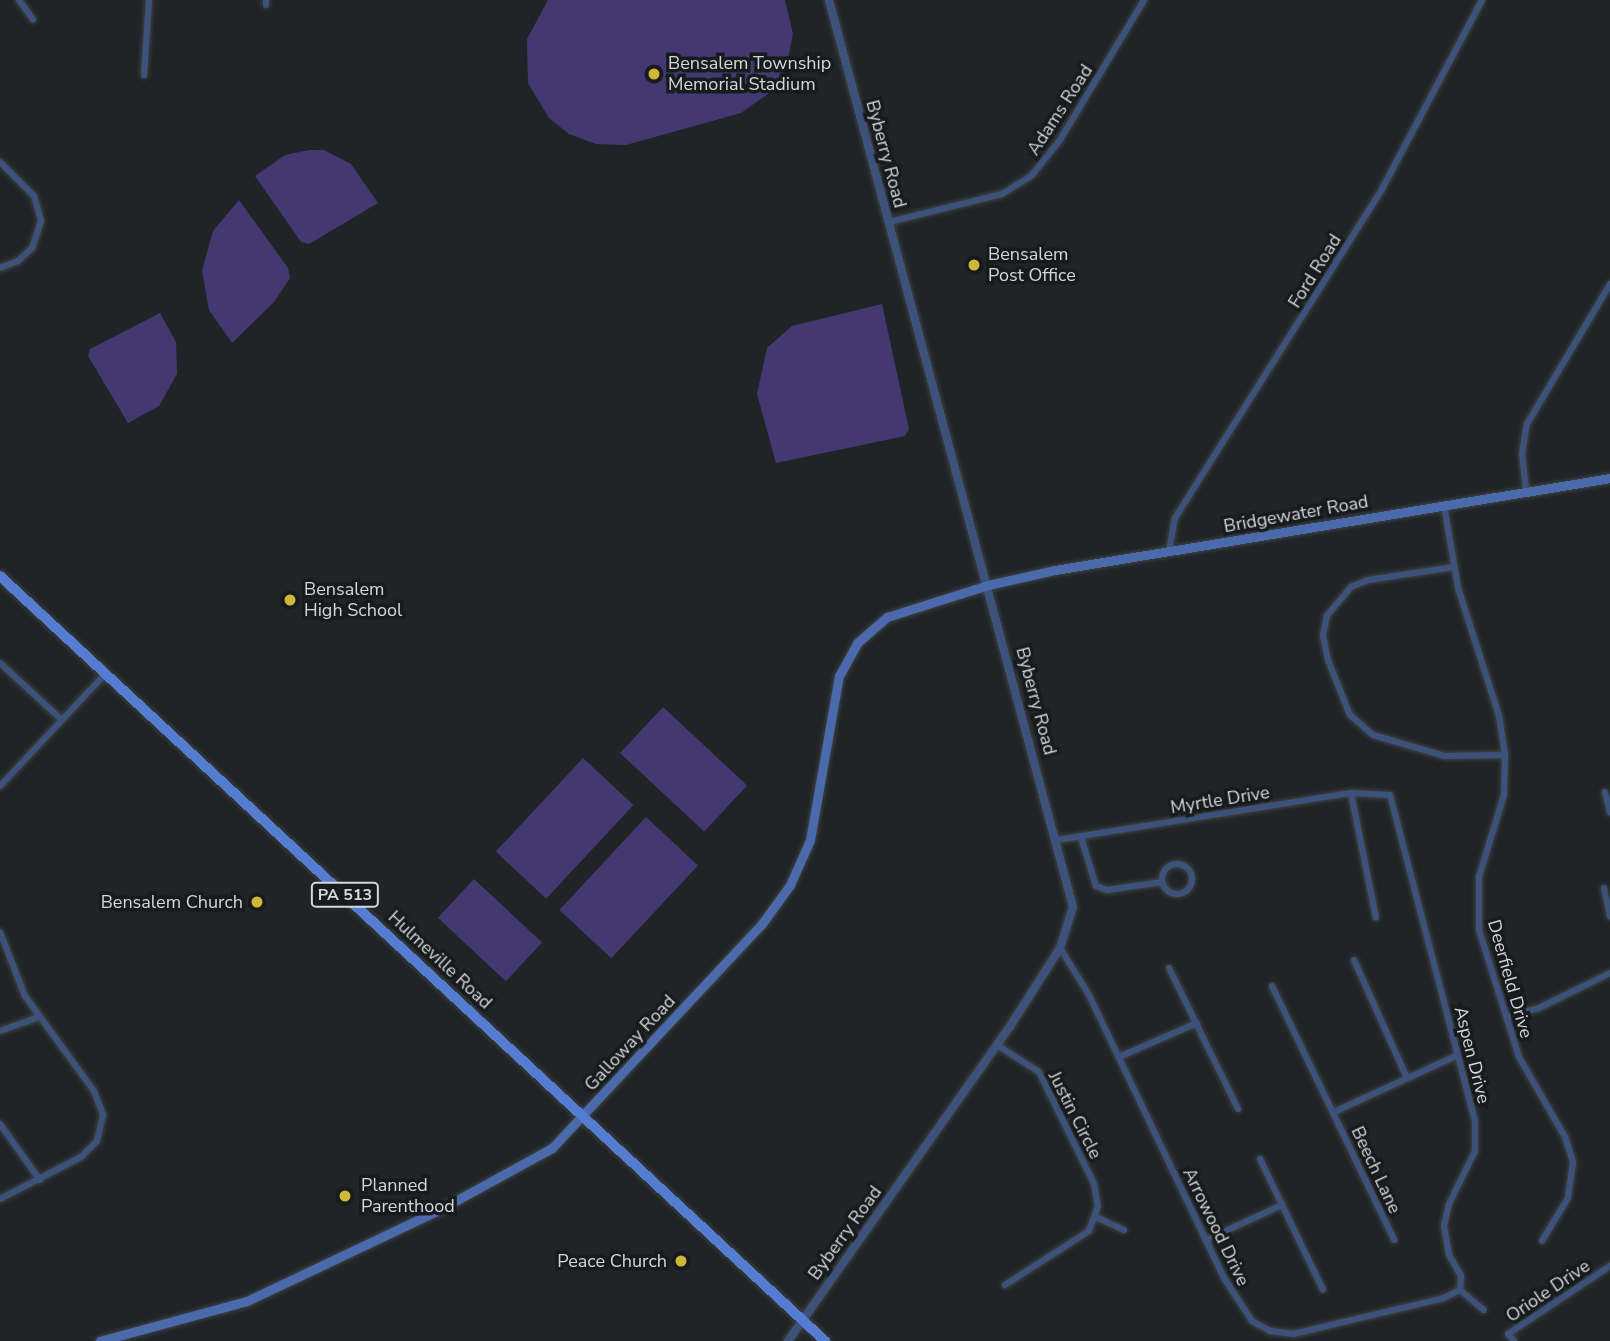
<!DOCTYPE html>
<style>
body{margin:0}
#map{position:relative;width:1610px;height:1341px;overflow:hidden;background:#202426;font-family:"Nunito Sans",sans-serif}
div>[style]{position:absolute}
[style*='--x']{left:calc(var(--x)*1px);top:calc(var(--y)*1px);width:calc(var(--w)*1px);rotate:calc(var(--a)*1deg)}
.green>*{inset:0;background:#443871;transform-origin:0 0}
.roads{filter:drop-shadow(0 0 2px #3d4143) drop-shadow(0 0 2px #3d4143)}
.minor>*{height:6px;margin:-3px;padding:0 3px;transform-origin:3px;border-radius:3px;background:#3d527b}
.minor>.ring{margin:-3px;padding:0;box-sizing:content-box;background:none;border:6px solid #3d527b;border-radius:50%}
.tertiary>*{height:8px;margin:-4px;padding:0 4px;transform-origin:4px;border-radius:4px;background:#3d527b}
.secondary>*{height:9px;margin:-4.5px;padding:0 4.5px;transform-origin:4.5px;border-radius:4.5px;background:#4a6aac}
.primary>*{height:10px;margin:-5px;padding:0 5px;transform-origin:5px;border-radius:5px;background:#547dd2}
.dots>*{width:19px;height:19px;translate:-50% -50%;box-sizing:border-box;border:4px solid #171b1d;border-radius:50%}
span{translate:-50% -50%;white-space:nowrap;text-align:center;line-height:1.15;-webkit-text-stroke:7px #171b1d;paint-order:stroke}
.shield-label span{padding:2px 5px;background:#171b1d;border:2px solid;border-radius:5px;-webkit-text-stroke-width:0}
.shield-label{font-size:16px;color:#d5d7d9;font-weight:700}
.poi-label{font-size:18px;color:#d5d7d9}
.left{translate:0 -50%;text-align:left}
.right{translate:-100% -50%;text-align:right}
.street-label{font-size:18px;color:#d5d7d9}
</style>
<div id="map">
<div class="green">
<div style="clip-path:polygon(548px 0,785px 0,793px 34px,787px 64px,768px 94px,741px 113px,626px 145px,596px 144px,569px 134px,549px 118px,528px 83px,527px 39px)"></div>
<div style="clip-path:polygon(309px 150px,324px 150px,351px 164px,378px 203px,309px 244px,301px 242px,255px 176px,285px 155px)"></div>
<div style="clip-path:polygon(239px 200px,288px 268px,290px 278px,274px 302px,232px 343px,209px 310px,202px 271px,213px 231px)"></div>
<div style="clip-path:polygon(882px 304px,909px 429px,905px 436px,776px 463px,757px 394px,767px 348px,792px 326px)"></div>
<div style="clip-path:polygon(160px 313px,176px 342px,177px 374px,159px 406px,128px 423px,88px 356px,90px 349px)"></div>
<div style="left:663px;top:707px;width:115px;height:63px;rotate:43deg"></div>
<div style="left:583px;top:758px;width:69px;height:128px;rotate:43deg"></div>
<div style="left:646px;top:817px;width:71px;height:127px;rotate:43deg"></div>
<div style="left:474px;top:879px;width:93px;height:53px;rotate:43deg"></div>
</div>
<div class="roads">
<div class="minor">
<div style="--x:19;--y:0;--w:24;--a:54"></div>
<div style="--x:266;--y:0;--w:5;--a:90"></div>
<div style="--x:144;--y:75;--w:75;--a:-86.2"></div>
<div style="--x:0;--y:162;--w:48;--a:45"></div>
<div style="--x:34;--y:196;--w:26;--a:74"></div>
<div style="--x:41;--y:221;--w:28;--a:108"></div>
<div style="--x:32;--y:248;--w:19;--a:137"></div>
<div style="--x:18;--y:261;--w:19;--a:159"></div>
<div style="--x:889;--y:222;--w:116;--a:-13.9"></div>
<div style="--x:1002;--y:194;--w:36;--a:-32"></div>
<div style="--x:1032;--y:175;--w:45;--a:-51.3"></div>
<div style="--x:1060;--y:140;--w:163;--a:-59"></div>
<div style="--x:1526;--y:491;--w:37;--a:-96"></div>
<div style="--x:1522;--y:454;--w:30;--a:-81"></div>
<div style="--x:1527;--y:424;--w:163;--a:-59.3"></div>
<div style="--x:1444;--y:505;--w:84;--a:80.4"></div>
<div style="--x:1458;--y:588;--w:134;--a:72.2"></div>
<div style="--x:1499;--y:716;--w:39;--a:81"></div>
<div style="--x:1505;--y:755;--w:40;--a:91.4"></div>
<div style="--x:1504;--y:795;--w:86;--a:107"></div>
<div style="--x:1479;--y:877;--w:53;--a:90"></div>
<div style="--x:1479;--y:930;--w:133;--a:72.5"></div>
<div style="--x:1519;--y:1057;--w:92;--a:60.1"></div>
<div style="--x:1565;--y:1137;--w:26;--a:72"></div>
<div style="--x:1573;--y:1162;--w:36;--a:98"></div>
<div style="--x:1568;--y:1198;--w:50;--a:121.2"></div>
<div style="--x:1169;--y:551;--w:34;--a:-80"></div>
<div style="--x:1175;--y:518;--w:389;--a:-57.8"></div>
<div style="--x:1382;--y:189;--w:214;--a:-62.1"></div>
<div style="--x:1454;--y:567;--w:87;--a:171.4"></div>
<div style="--x:1368;--y:580;--w:18;--a:158"></div>
<div style="--x:1351;--y:587;--w:38;--a:130"></div>
<div style="--x:1327;--y:616;--w:19;--a:102"></div>
<div style="--x:1323;--y:635;--w:25;--a:79"></div>
<div style="--x:1328;--y:660;--w:59;--a:68.2"></div>
<div style="--x:1350;--y:715;--w:30;--a:41"></div>
<div style="--x:1373;--y:735;--w:75;--a:16.3"></div>
<div style="--x:1445;--y:756;--w:60;--a:-1"></div>
<div style="--x:0;--y:663;--w:84;--a:42.6"></div>
<div style="--x:0;--y:786;--w:154;--a:-46.8"></div>
<div style="--x:1605;--y:792;--w:21;--a:76"></div>
<div style="--x:1351;--y:793;--w:127;--a:78.7"></div>
<div style="--x:1081;--y:837;--w:51;--a:73"></div>
<div style="--x:1096;--y:886;--w:12;--a:20"></div>
<div style="--x:1107;--y:890;--w:56;--a:-8.3"></div>
<div style="--x:1057;--y:840;--w:298;--a:-9.1"></div>
<div style="--x:1351;--y:793;--w:39;--a:3"></div>
<div style="--x:1390;--y:795;--w:337;--a:75.4"></div>
<div style="--x:1475;--y:1121;--w:30;--a:90"></div>
<div style="--x:1475;--y:1151;--w:59;--a:116.1"></div>
<div style="--x:1449;--y:1204;--w:23;--a:103"></div>
<div style="--x:1444;--y:1226;--w:29;--a:80"></div>
<div style="--x:1449;--y:1255;--w:24;--a:60"></div>
<div style="--x:1461;--y:1276;--w:14;--a:94"></div>
<div class="ring" style="left:1162px;top:864px;width:24px;height:24px"></div>
<div style="--x:1604;--y:888;--w:29;--a:78"></div>
<div style="--x:0;--y:932;--w:69;--a:68.7"></div>
<div style="--x:25;--y:996;--w:117;--a:54"></div>
<div style="--x:94;--y:1091;--w:26;--a:69"></div>
<div style="--x:103;--y:1115;--w:27;--a:103"></div>
<div style="--x:97;--y:1141;--w:23;--a:135"></div>
<div style="--x:81;--y:1157;--w:91;--a:152.6"></div>
<div style="--x:1060;--y:948;--w:55;--a:58.3"></div>
<div style="--x:1089;--y:995;--w:314;--a:64.5"></div>
<div style="--x:1224;--y:1278;--w:51;--a:56.9"></div>
<div style="--x:1252;--y:1321;--w:21;--a:29"></div>
<div style="--x:1270;--y:1331;--w:23;--a:7"></div>
<div style="--x:1293;--y:1334;--w:155;--a:-13.4"></div>
<div style="--x:1444;--y:1298;--w:18;--a:-27"></div>
<div style="--x:1354;--y:960;--w:129;--a:65.8"></div>
<div style="--x:1169;--y:968;--w:157;--a:63.9"></div>
<div style="--x:1272;--y:986;--w:282;--a:64.3"></div>
<div style="--x:1506;--y:1017;--w:34;--a:-15"></div>
<div style="--x:1539;--y:1008;--w:79;--a:-26.2"></div>
<div style="--x:0;--y:1031;--w:41;--a:-19.7"></div>
<div style="--x:997;--y:1045;--w:50;--a:32.7"></div>
<div style="--x:1039;--y:1072;--w:125;--a:63.8"></div>
<div style="--x:1094;--y:1184;--w:22;--a:80"></div>
<div style="--x:1098;--y:1206;--w:27;--a:110"></div>
<div style="--x:1089;--y:1231;--w:100;--a:147.3"></div>
<div style="--x:1119;--y:1057;--w:85;--a:-23.6"></div>
<div style="--x:1334;--y:1112;--w:134;--a:-24.7"></div>
<div style="--x:0;--y:1124;--w:69;--a:54.5"></div>
<div style="--x:1260;--y:1159;--w:145;--a:64.3"></div>
<div style="--x:1096;--y:1217;--w:31;--a:25"></div>
<div style="--x:1206;--y:1240;--w:84;--a:-24.7"></div>
<div style="--x:1460;--y:1290;--w:31;--a:40"></div>
<div style="--x:1514;--y:1341;--w:9;--a:-131"></div>
<div style="--x:1508;--y:1334;--w:123;--a:-33.7"></div>
</div>
<div class="tertiary">
<div style="--x:788;--y:1341;--w:383;--a:-54.8"></div>
<div style="--x:1009;--y:1028;--w:95;--a:-57.5"></div>
<div style="--x:1060;--y:948;--w:43;--a:-72.4"></div>
<div style="--x:1073;--y:907;--w:939;--a:-105.06"></div>
</div>
<div class="secondary">
<div style="--x:100;--y:1341;--w:152;--a:-15.2"></div>
<div style="--x:247;--y:1301;--w:212;--a:-25.4"></div>
<div style="--x:439;--y:1210;--w:129;--a:-28.8"></div>
<div style="--x:552;--y:1148;--w:306;--a:-46.9"></div>
<div style="--x:761;--y:925;--w:49;--a:-54.1"></div>
<div style="--x:790;--y:885;--w:49;--a:-66"></div>
<div style="--x:810;--y:840;--w:167;--a:-80"></div>
<div style="--x:839;--y:676;--w:38;--a:-61"></div>
<div style="--x:857;--y:643;--w:40;--a:-41"></div>
<div style="--x:887;--y:617;--w:106;--a:-17.6"></div>
<div style="--x:988;--y:585;--w:69;--a:-12.6"></div>
<div style="--x:1055;--y:570;--w:563;--a:-9.41"></div>
</div>
<div class="primary">
<div style="--x:0;--y:576;--w:1125;--a:42.84"></div>
</div>
</div>
<div class="dots">
<div style="left:654px;top:74px;background:#cfb837"></div>
<div style="left:974px;top:265px;background:#cfb837"></div>
<div style="left:290px;top:600px;background:#cfb837"></div>
<div style="left:257px;top:902px;background:#cfb837"></div>
<div style="left:345px;top:1196px;background:#cfb837"></div>
<div style="left:681px;top:1261px;background:#cfb837"></div>
</div>
<div class="shield-label">
<span style="left:345px;top:895px">PA 513</span>
</div>
<div class="poi-label">
<span class="left" style="left:668px;top:74px">Bensalem Township<br>Memorial Stadium</span>
<span class="left" style="left:988px;top:265px">Bensalem<br>Post Office</span>
<span class="left" style="left:304px;top:600px">Bensalem<br>High School</span>
<span class="right" style="left:243px;top:902px">Bensalem Church</span>
<span class="left" style="left:361px;top:1196px">Planned<br>Parenthood</span>
<span class="right" style="left:667px;top:1261px">Peace Church</span>
</div>
<div class="street-label">
<span style="left:1060px;top:110px;rotate:-57deg">Adams Road</span>
<span style="left:886px;top:154px;rotate:75deg">Byberry Road</span>
<span style="left:1315px;top:271px;rotate:-58deg">Ford Road</span>
<span style="left:1296px;top:514px;rotate:-10deg">Bridgewater Road</span>
<span style="left:1036px;top:701px;rotate:75deg">Byberry Road</span>
<span style="left:1220px;top:800px;rotate:-9deg">Myrtle Drive</span>
<span style="left:440px;top:960px;rotate:43deg">Hulmeville Road</span>
<span style="left:1510px;top:979px;rotate:74deg">Deerfield Drive</span>
<span style="left:630px;top:1043px;rotate:-47deg">Galloway Road</span>
<span style="left:1472px;top:1055px;rotate:76deg">Aspen Drive</span>
<span style="left:1075px;top:1115px;rotate:63deg">Justin Circle</span>
<span style="left:1376px;top:1170px;rotate:65deg">Beech Lane</span>
<span style="left:1216px;top:1227px;rotate:64deg">Arrowood Drive</span>
<span style="left:845px;top:1233px;rotate:-54deg">Byberry Road</span>
<span style="left:1548px;top:1291px;rotate:-34deg">Oriole Drive</span>
</div>
</div>
